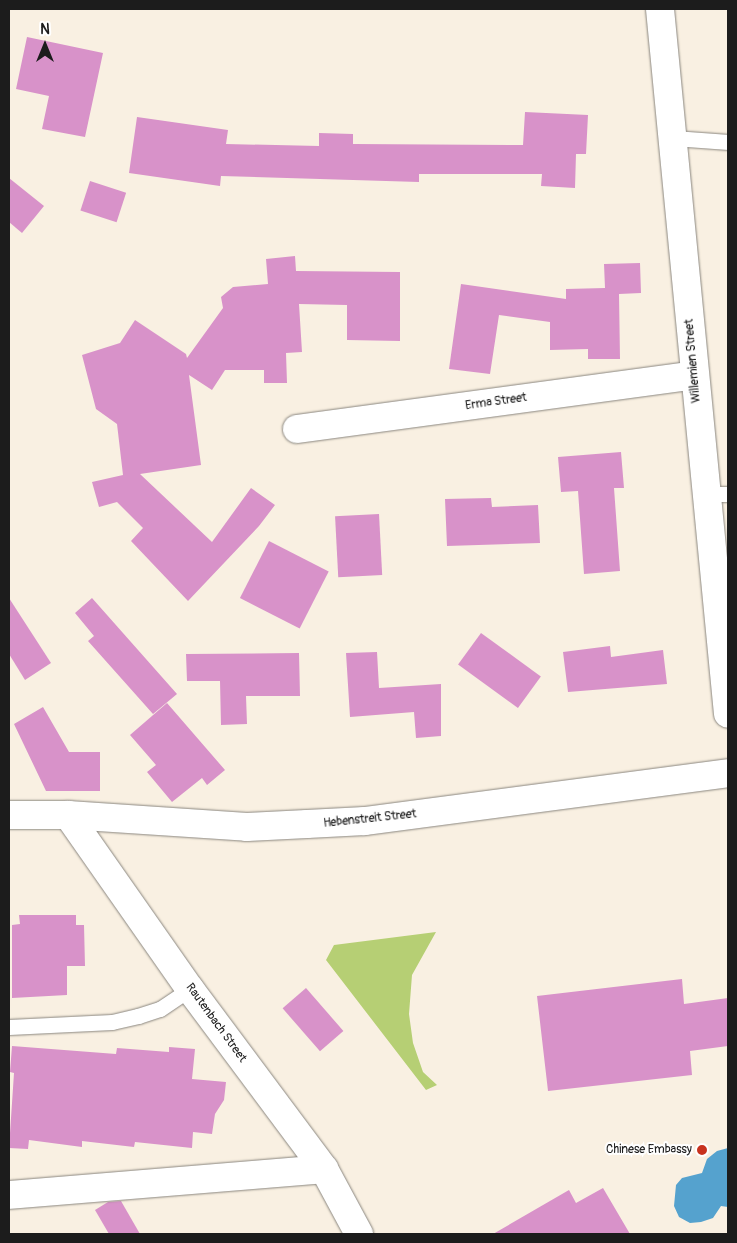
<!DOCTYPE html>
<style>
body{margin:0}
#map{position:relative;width:737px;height:1243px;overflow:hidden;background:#f9f0e2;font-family:Pangolin,sans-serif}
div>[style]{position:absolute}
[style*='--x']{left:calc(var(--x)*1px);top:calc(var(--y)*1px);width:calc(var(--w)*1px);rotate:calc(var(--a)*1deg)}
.green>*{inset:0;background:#b6cf74}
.water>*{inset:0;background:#55a2ce}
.building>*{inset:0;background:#d892c9;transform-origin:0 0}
.roads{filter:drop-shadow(0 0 1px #8a867f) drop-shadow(0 0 1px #8a867f)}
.lane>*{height:15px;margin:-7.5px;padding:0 7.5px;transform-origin:7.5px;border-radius:7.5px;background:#fff}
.street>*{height:28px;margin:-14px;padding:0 14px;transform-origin:14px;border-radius:14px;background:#fff}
.dots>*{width:14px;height:14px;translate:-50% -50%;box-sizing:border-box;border:2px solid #fff;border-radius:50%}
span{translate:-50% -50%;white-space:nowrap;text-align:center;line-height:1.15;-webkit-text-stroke:4px #fff;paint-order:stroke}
.street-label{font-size:12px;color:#1c1c1c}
.poi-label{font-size:12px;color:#1c1c1c}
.right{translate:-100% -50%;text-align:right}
.frame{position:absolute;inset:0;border:10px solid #1c1c1c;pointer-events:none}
.north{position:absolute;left:20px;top:20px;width:50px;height:50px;-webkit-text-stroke:4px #fff;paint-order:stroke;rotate:0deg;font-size:14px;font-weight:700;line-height:20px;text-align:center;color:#1c1c1c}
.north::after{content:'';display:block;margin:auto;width:18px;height:22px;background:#1c1c1c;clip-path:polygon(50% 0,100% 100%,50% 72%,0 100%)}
</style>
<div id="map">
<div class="green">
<div style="clip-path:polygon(436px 932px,412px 975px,409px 1014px,413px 1043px,423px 1072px,437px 1085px,426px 1090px,326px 960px,334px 945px)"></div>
</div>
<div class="water">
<div style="clip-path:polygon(728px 1148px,728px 1207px,721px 1206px,713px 1218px,701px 1222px,690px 1223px,679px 1217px,674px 1206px,676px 1185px,682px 1178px,702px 1173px,707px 1159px,717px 1151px)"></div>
</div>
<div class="building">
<div style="clip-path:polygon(27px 37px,103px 53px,85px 137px,42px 129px,49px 96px,16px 89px)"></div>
<div style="clip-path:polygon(525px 112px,588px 115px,586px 154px,576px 154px,575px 188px,541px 186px,542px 174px,419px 174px,419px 182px,221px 176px,220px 186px,129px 173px,137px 117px,228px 130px,226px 144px,319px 146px,319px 133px,353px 134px,353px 144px,523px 145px)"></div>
<div style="clip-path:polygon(9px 178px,44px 206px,22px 233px,9px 222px)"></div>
<div style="left:90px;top:181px;width:38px;height:31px;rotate:18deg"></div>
<div style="clip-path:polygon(295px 256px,296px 271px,400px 272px,400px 341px,347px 340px,347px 305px,299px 304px,302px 352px,286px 353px,287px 383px,264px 383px,264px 370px,225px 370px,212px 390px,189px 375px,201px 465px,140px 474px,212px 542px,251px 488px,275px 505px,259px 526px,188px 601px,131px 541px,143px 528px,117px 502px,99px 507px,92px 482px,123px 475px,117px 424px,96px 409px,82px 355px,120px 343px,135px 320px,186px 354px,187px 358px,223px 308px,221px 297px,233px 287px,268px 284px,266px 259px)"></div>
<div style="clip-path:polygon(640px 263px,641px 293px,619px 294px,620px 359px,588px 359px,588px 349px,550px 350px,550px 322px,499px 315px,490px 374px,449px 369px,461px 284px,566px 299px,566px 289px,605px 288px,604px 264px)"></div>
<div style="clip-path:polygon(621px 452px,624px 488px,614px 488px,620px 571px,584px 574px,578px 491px,561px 492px,558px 457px)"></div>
<div style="clip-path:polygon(491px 498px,492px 507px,538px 505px,540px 543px,447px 546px,445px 499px)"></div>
<div style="left:379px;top:514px;width:61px;height:44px;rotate:87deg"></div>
<div style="left:269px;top:541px;width:67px;height:64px;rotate:27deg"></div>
<div style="clip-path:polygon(9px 598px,51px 663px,25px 680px,9px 654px)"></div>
<div style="clip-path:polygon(92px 598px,177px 694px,153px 714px,88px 641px,94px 636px,75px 613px)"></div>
<div style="left:481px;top:633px;width:74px;height:39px;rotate:36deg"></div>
<div style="clip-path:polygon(610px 646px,611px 657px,663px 650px,667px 684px,568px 692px,563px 652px)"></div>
<div style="clip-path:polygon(377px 652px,379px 688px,441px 684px,441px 736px,416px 738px,414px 712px,350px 717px,346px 653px)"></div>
<div style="clip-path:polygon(299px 653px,300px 696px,246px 696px,247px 724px,221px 725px,220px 681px,187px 681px,186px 654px)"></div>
<div style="clip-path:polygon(167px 703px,225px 770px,207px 785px,202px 778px,172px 802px,147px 772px,156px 765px,130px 735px)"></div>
<div style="clip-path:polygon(43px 707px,69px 752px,100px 752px,100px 791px,46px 791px,14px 724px)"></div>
<div style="clip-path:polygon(19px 915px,76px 915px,76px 925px,84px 925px,85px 966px,67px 966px,67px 995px,12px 998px,12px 925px,20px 924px)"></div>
<div style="clip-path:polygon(682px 979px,684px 1004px,728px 998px,728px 1046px,690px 1051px,692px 1075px,548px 1091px,537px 996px)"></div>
<div style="left:306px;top:988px;width:57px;height:31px;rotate:49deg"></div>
<div style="clip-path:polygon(12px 1046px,116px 1054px,117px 1048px,169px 1052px,169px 1047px,195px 1049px,192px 1079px,226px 1082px,224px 1100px,215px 1114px,212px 1134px,193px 1132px,192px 1148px,135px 1142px,134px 1147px,82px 1141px,82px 1147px,29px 1140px,28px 1149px,9px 1148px,14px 1073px,10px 1072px)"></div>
<div style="clip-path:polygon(603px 1188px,630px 1234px,493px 1234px,569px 1190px,576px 1203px)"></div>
<div style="clip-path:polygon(121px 1201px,140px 1234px,109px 1234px,95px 1210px,108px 1202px)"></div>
</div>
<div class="roads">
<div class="lane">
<div style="--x:674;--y:138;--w:54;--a:4.2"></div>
<div style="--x:705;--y:494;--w:23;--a:0"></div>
<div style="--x:9;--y:1027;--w:103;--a:-2.8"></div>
<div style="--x:112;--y:1022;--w:27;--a:-13"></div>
<div style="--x:138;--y:1016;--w:23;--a:-18"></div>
<div style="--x:160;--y:1009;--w:36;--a:-34"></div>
</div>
<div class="street">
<div style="--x:660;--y:9;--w:708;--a:84.49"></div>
<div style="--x:297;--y:429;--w:401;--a:-7.7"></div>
<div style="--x:9;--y:815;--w:59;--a:0"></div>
<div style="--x:68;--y:815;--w:179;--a:3.8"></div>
<div style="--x:247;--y:827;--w:60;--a:-2.9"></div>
<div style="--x:307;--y:824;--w:58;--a:-3"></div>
<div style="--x:365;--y:821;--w:366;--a:-7.5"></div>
<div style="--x:68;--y:815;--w:213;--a:55"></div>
<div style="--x:190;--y:989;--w:224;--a:53.3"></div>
<div style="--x:324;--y:1169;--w:74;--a:61.7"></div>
<div style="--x:9;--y:1195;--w:316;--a:-4.7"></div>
</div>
</div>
<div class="dots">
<div style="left:702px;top:1150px;background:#c8321e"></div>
</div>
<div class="street-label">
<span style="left:693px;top:361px;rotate:-95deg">Willemien Street</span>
<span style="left:496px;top:402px;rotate:-8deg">Erma Street</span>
<span style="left:370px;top:819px;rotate:-6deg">Hebenstreit Street</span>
<span style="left:216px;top:1023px;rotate:54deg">Rautenbach Street</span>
</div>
<div class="poi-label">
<span class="right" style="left:692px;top:1150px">Chinese Embassy</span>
</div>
<div class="frame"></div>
<div class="north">N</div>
</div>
